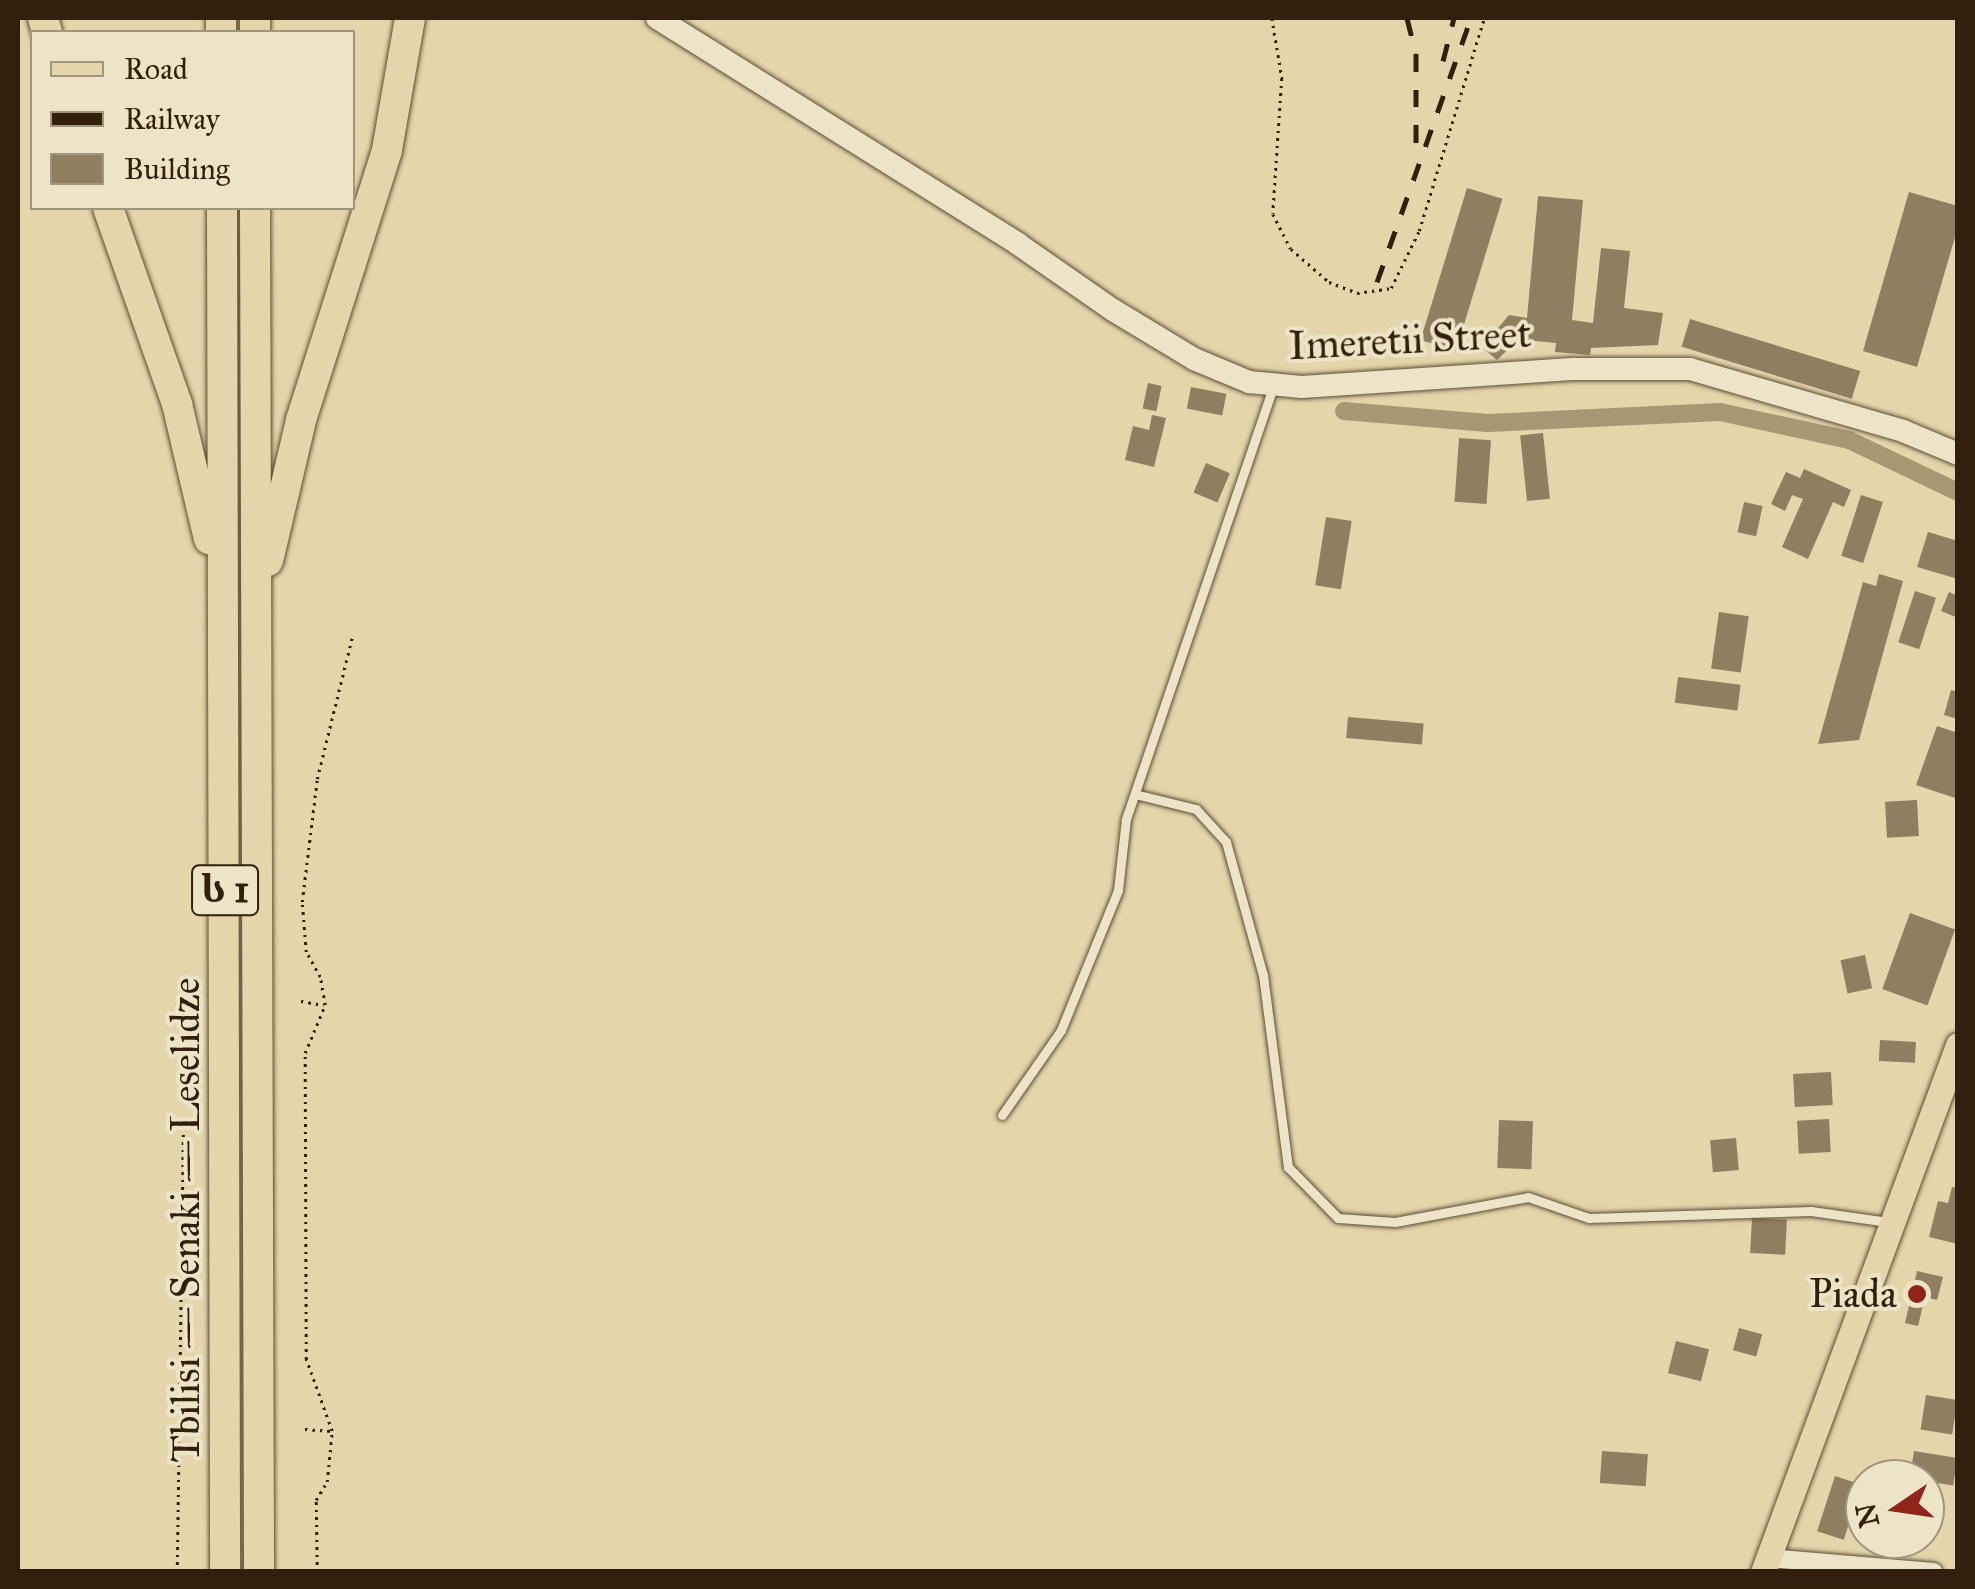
<!DOCTYPE html>
<meta charset="utf-8">
<style>
body{margin:0}
#map{position:relative;width:1975px;height:1589px;overflow:hidden;background:#e4d5ab;font-family:"IM FELL Great Primer","Noto Serif Georgian",serif}
div>[style]{position:absolute}
[style*='--x']{left:calc(var(--x)*1px);top:calc(var(--y)*1px);width:calc(var(--w)*1px);rotate:calc(var(--a)*1deg)}
.canal>*{height:18px;margin:-9px;padding:0 9px;transform-origin:9px;border-radius:9px;background:#a79775}
.building>*{inset:0;background:#8f7e5f;transform-origin:0 0}
.path>*{height:2.5px;margin-top:-1.25px;transform-origin:0;background:repeating-linear-gradient(90deg,#321f0d 0 2.5px,transparent 0 7.5px)}
.roads{filter:drop-shadow(0 0 2px #5e4c34) drop-shadow(0 0 2px #5e4c34)}
.lane>*{height:9px;margin:-4.5px;padding:0 4.5px;transform-origin:4.5px;border-radius:4.5px;background:#ede4c8}
.street>*{height:18px;margin:-9px;padding:0 9px;transform-origin:9px;border-radius:9px;background:#ede4c8}
.secondary>*{height:22px;margin:-11px;padding:0 11px;transform-origin:11px;border-radius:11px;background:#ede4c8}
.primary>*{height:25px;margin:-12.5px;padding:0 12.5px;transform-origin:12.5px;border-radius:12.5px;background:#e4d5ab}
.highway>*{height:30px;margin:-15px;padding:0 15px;transform-origin:15px;border-radius:15px;background:#e4d5ab}
.rail>*{height:5px;margin-top:-2.5px;transform-origin:0;background:repeating-linear-gradient(90deg,#321f0d 0 18px,transparent 0 36px)}
.dots>*{width:28px;height:28px;translate:-50% -50%;box-sizing:border-box;border:5px solid #ede4c8;border-radius:50%}
span{translate:-50% -50%;white-space:nowrap;text-align:center;line-height:1.15;-webkit-text-stroke:8px #ede4c8;paint-order:stroke}
.shield-label span{padding:2px 8px;background:#ede4c8;border:2px solid;border-radius:8px;-webkit-text-stroke-width:0}
.shield-label{font-size:38px;color:#321f0d;font-weight:700}
.street-label{font-size:40px;color:#321f0d}
.poi-label{font-size:40px;color:#321f0d}
.right{translate:-100% -50%;text-align:right}
.frame{position:absolute;inset:0;border:20px solid #321f0d;pointer-events:none}
.legend{position:absolute;left:30px;top:30px;width:325px;height:180px;box-sizing:border-box;background:#ede4c8;border:2px solid #a2957d;margin:0;padding:12px 18px;list-style:none;font-size:30px;color:#321f0d}
.legend li{display:flex;align-items:center;gap:20px;height:50px}
.legend b{width:50px;border:2px solid #a2957d}
.north{position:absolute;left:1845px;top:1459px;width:100px;height:100px;box-sizing:border-box;background:#ede4c8;border:2px solid #a2957d;border-radius:50%;rotate:257deg;font-size:28px;font-weight:700;line-height:40px;text-align:center;color:#321f0d}
.north::after{content:'';display:block;margin:auto;width:35px;height:45px;background:#8f2418;clip-path:polygon(50% 0,100% 100%,50% 72%,0 100%)}
</style>
<div id="map">
<div class="canal">
<div style="--x:1344;--y:411;--w:144;--a:4.8"></div>
<div style="--x:1488;--y:423;--w:232;--a:-2.7"></div>
<div style="--x:1720;--y:412;--w:132;--a:12.2"></div>
<div style="--x:1849;--y:440;--w:121;--a:25.5"></div>
</div>
<div class="building">
<div style="left:1467px;top:188px;width:37px;height:159px;rotate:17deg"></div>
<div style="clip-path:polygon(1909px 192px,1958px 206px,1958px 227px,1917px 367px,1863px 351px)"></div>
<div style="clip-path:polygon(1538px 196px,1583px 200px,1572px 320px,1593px 323px,1601px 248px,1630px 251px,1624px 308px,1663px 313px,1658px 345px,1591px 348px,1590px 355px,1555px 352px,1556px 343px,1525px 340px,1525px 333px,1497px 360px,1482px 347px,1509px 315px,1527px 318px)"></div>
<div style="left:1690px;top:319px;width:178px;height:29px;rotate:17deg"></div>
<div style="left:1148px;top:383px;width:14px;height:26px;rotate:12deg"></div>
<div style="left:1191px;top:387px;width:36px;height:22px;rotate:11deg"></div>
<div style="clip-path:polygon(1152px 415px,1166px 418px,1154px 467px,1125px 460px,1133px 426px,1149px 430px)"></div>
<div style="left:1543px;top:433px;width:66px;height:23px;rotate:84deg"></div>
<div style="left:1459px;top:438px;width:32px;height:64px;rotate:4deg"></div>
<div style="left:1206px;top:463px;width:26px;height:32px;rotate:23deg"></div>
<div style="clip-path:polygon(1804px 469px,1851px 490px,1844px 507px,1833px 502px,1808px 559px,1782px 547px,1803px 499px,1792px 495px,1785px 511px,1771px 504px,1786px 472px,1800px 478px)"></div>
<div style="left:1861px;top:495px;width:23px;height:64px;rotate:18deg"></div>
<div style="left:1744px;top:502px;width:19px;height:31px;rotate:12deg"></div>
<div style="left:1326px;top:517px;width:26px;height:69px;rotate:9deg"></div>
<div style="clip-path:polygon(1928px 532px,1958px 541px,1958px 579px,1917px 567px)"></div>
<div style="clip-path:polygon(1879px 574px,1903px 581px,1859px 740px,1818px 744px,1863px 582px,1876px 586px)"></div>
<div style="left:1915px;top:591px;width:22px;height:54px;rotate:18deg"></div>
<div style="clip-path:polygon(1949px 592px,1958px 596px,1958px 618px,1941px 611px)"></div>
<div style="left:1719px;top:612px;width:30px;height:57px;rotate:8deg"></div>
<div style="left:1678px;top:677px;width:63px;height:26px;rotate:7deg"></div>
<div style="clip-path:polygon(1951px 690px,1958px 692px,1958px 719px,1944px 715px)"></div>
<div style="left:1348px;top:717px;width:76px;height:21px;rotate:5deg"></div>
<div style="clip-path:polygon(1937px 726px,1958px 733px,1958px 799px,1916px 785px)"></div>
<div style="left:1917px;top:800px;width:36px;height:32px;rotate:87deg"></div>
<div style="left:1910px;top:913px;width:48px;height:81px;rotate:20deg"></div>
<div style="left:1865px;top:955px;width:34px;height:25px;rotate:78deg"></div>
<div style="left:1880px;top:1040px;width:36px;height:21px;rotate:3deg"></div>
<div style="left:1831px;top:1072px;width:33px;height:38px;rotate:87deg"></div>
<div style="left:1829px;top:1119px;width:33px;height:32px;rotate:87deg"></div>
<div style="left:1499px;top:1120px;width:34px;height:48px;rotate:2deg"></div>
<div style="left:1736px;top:1138px;width:32px;height:26px;rotate:85deg"></div>
<div style="clip-path:polygon(1952px 1187px,1958px 1188px,1958px 1244px,1929px 1237px,1938px 1201px,1948px 1203px)"></div>
<div style="left:1752px;top:1218px;width:35px;height:35px;rotate:3deg"></div>
<div style="clip-path:polygon(1917px 1271px,1943px 1277px,1937px 1300px,1925px 1297px,1918px 1326px,1905px 1323px)"></div>
<div style="left:1739px;top:1328px;width:24px;height:23px;rotate:15deg"></div>
<div style="left:1676px;top:1341px;width:34px;height:33px;rotate:14deg"></div>
<div style="left:1926px;top:1395px;width:32px;height:35px;rotate:9deg"></div>
<div style="left:1602px;top:1451px;width:46px;height:32px;rotate:4deg"></div>
<div style="left:1914px;top:1451px;width:44px;height:28px;rotate:9deg"></div>
<div style="left:1835px;top:1476px;width:28px;height:58px;rotate:18deg"></div>
</div>
<div class="path">
<div style="--x:1272;--y:18;--w:61;--a:80.5"></div>
<div style="--x:1282;--y:78;--w:136;--a:93.8"></div>
<div style="--x:1273;--y:214;--w:39;--a:63"></div>
<div style="--x:1291;--y:249;--w:50;--a:41"></div>
<div style="--x:1329;--y:282;--w:30;--a:21"></div>
<div style="--x:1357;--y:293;--w:34;--a:-8"></div>
<div style="--x:1391;--y:288;--w:64;--a:-63.8"></div>
<div style="--x:1419;--y:231;--w:223;--a:-73"></div>
<div style="--x:301;--y:1001;--w:23;--a:10"></div>
<div style="--x:305;--y:1429;--w:27;--a:4"></div>
<div style="--x:182;--y:1433;--w:17;--a:-3"></div>
<div style="--x:177;--y:1572;--w:442;--a:-89.2"></div>
<div style="--x:317;--y:1572;--w:72;--a:-90.8"></div>
<div style="--x:316;--y:1500;--w:21;--a:-59"></div>
<div style="--x:327;--y:1482;--w:51;--a:-84.4"></div>
<div style="--x:332;--y:1431;--w:77;--a:-109.9"></div>
<div style="--x:306;--y:1359;--w:306;--a:-90.2"></div>
<div style="--x:305;--y:1053;--w:52;--a:-67.4"></div>
<div style="--x:325;--y:1005;--w:28;--a:-100"></div>
<div style="--x:320;--y:977;--w:29;--a:-119"></div>
<div style="--x:306;--y:952;--w:50;--a:-94.6"></div>
<div style="--x:302;--y:902;--w:124;--a:-83"></div>
<div style="--x:317;--y:779;--w:145;--a:-76.1"></div>
</div>
<div class="roads">
<div class="lane">
<div style="--x:1135;--y:794;--w:63;--a:13.8"></div>
<div style="--x:1196;--y:809;--w:45;--a:47.7"></div>
<div style="--x:1226;--y:842;--w:138;--a:74.5"></div>
<div style="--x:1263;--y:975;--w:194;--a:82.6"></div>
<div style="--x:1288;--y:1167;--w:71;--a:45.6"></div>
<div style="--x:1338;--y:1218;--w:57;--a:4"></div>
<div style="--x:1395;--y:1222;--w:135;--a:-10.6"></div>
<div style="--x:1528;--y:1197;--w:65;--a:19"></div>
<div style="--x:1589;--y:1218;--w:222;--a:-1.8"></div>
<div style="--x:1811;--y:1211;--w:78;--a:8.1"></div>
<div style="--x:1002;--y:1115;--w:103;--a:-55.2"></div>
<div style="--x:1061;--y:1030;--w:151;--a:-67.8"></div>
<div style="--x:1118;--y:890;--w:71;--a:-83.6"></div>
<div style="--x:1126;--y:819;--w:456;--a:-71.2"></div>
</div>
<div class="street">
<div style="--x:1768;--y:1558;--w:166;--a:4.8"></div>
</div>
<div class="secondary">
<div style="--x:657;--y:18;--w:426;--a:32"></div>
<div style="--x:1018;--y:244;--w:116;--a:34.8"></div>
<div style="--x:1113;--y:310;--w:95;--a:31.2"></div>
<div style="--x:1194;--y:359;--w:60;--a:22.7"></div>
<div style="--x:1249;--y:382;--w:53;--a:5.4"></div>
<div style="--x:1302;--y:387;--w:274;--a:-3.8"></div>
<div style="--x:1575;--y:369;--w:115;--a:0"></div>
<div style="--x:1690;--y:369;--w:222;--a:16.2"></div>
<div style="--x:1903;--y:431;--w:60;--a:22.7"></div>
</div>
<div class="primary">
<div style="--x:1763;--y:1572;--w:562;--a:-69.69"></div>
</div>
<div class="highway">
<div style="--x:43;--y:18;--w:15;--a:74"></div>
<div style="--x:221;--y:18;--w:14;--a:90"></div>
<div style="--x:255;--y:18;--w:14;--a:90"></div>
<div style="--x:108;--y:208;--w:208;--a:70.6"></div>
<div style="--x:177;--y:404;--w:139;--a:76.7"></div>
<div style="--x:222;--y:208;--w:1364;--a:89.87"></div>
<div style="--x:255;--y:208;--w:1364;--a:89.83"></div>
<div style="--x:268;--y:561;--w:145;--a:-76.8"></div>
<div style="--x:301;--y:420;--w:283;--a:-72.3"></div>
<div style="--x:387;--y:150;--w:134;--a:-80.1"></div>
</div>
</div>
<div class="rail">
<div style="--x:1407;--y:18;--w:36;--a:76"></div>
<div style="--x:1416;--y:53;--w:106;--a:90"></div>
<div style="--x:1443;--y:61;--w:44;--a:-75.7"></div>
<div style="--x:1377;--y:282;--w:280;--a:-70.4"></div>
</div>
<div class="dots">
<div style="left:1917px;top:1294px;background:#8f2418"></div>
</div>
<div class="shield-label">
<span style="left:225px;top:890px">ს 1</span>
</div>
<div class="street-label">
<span style="left:1410px;top:340px;rotate:-3deg">Imeretii Street</span>
<span style="left:186px;top:1220px;rotate:-90deg">Tbilisi — Senaki — Leselidze</span>
</div>
<div class="poi-label">
<span class="right" style="left:1897px;top:1294px">Piada</span>
</div>
<div class="frame"></div>
<ul class="legend">
<li><b style="height:12px;background:#e4d5ab"></b>Road</li>
<li><b style="height:12px;background:#321f0d"></b>Railway</li>
<li><b style="height:28px;background:#8f7e5f"></b>Building</li>
</ul>
<div class="north">N</div>
</div>
